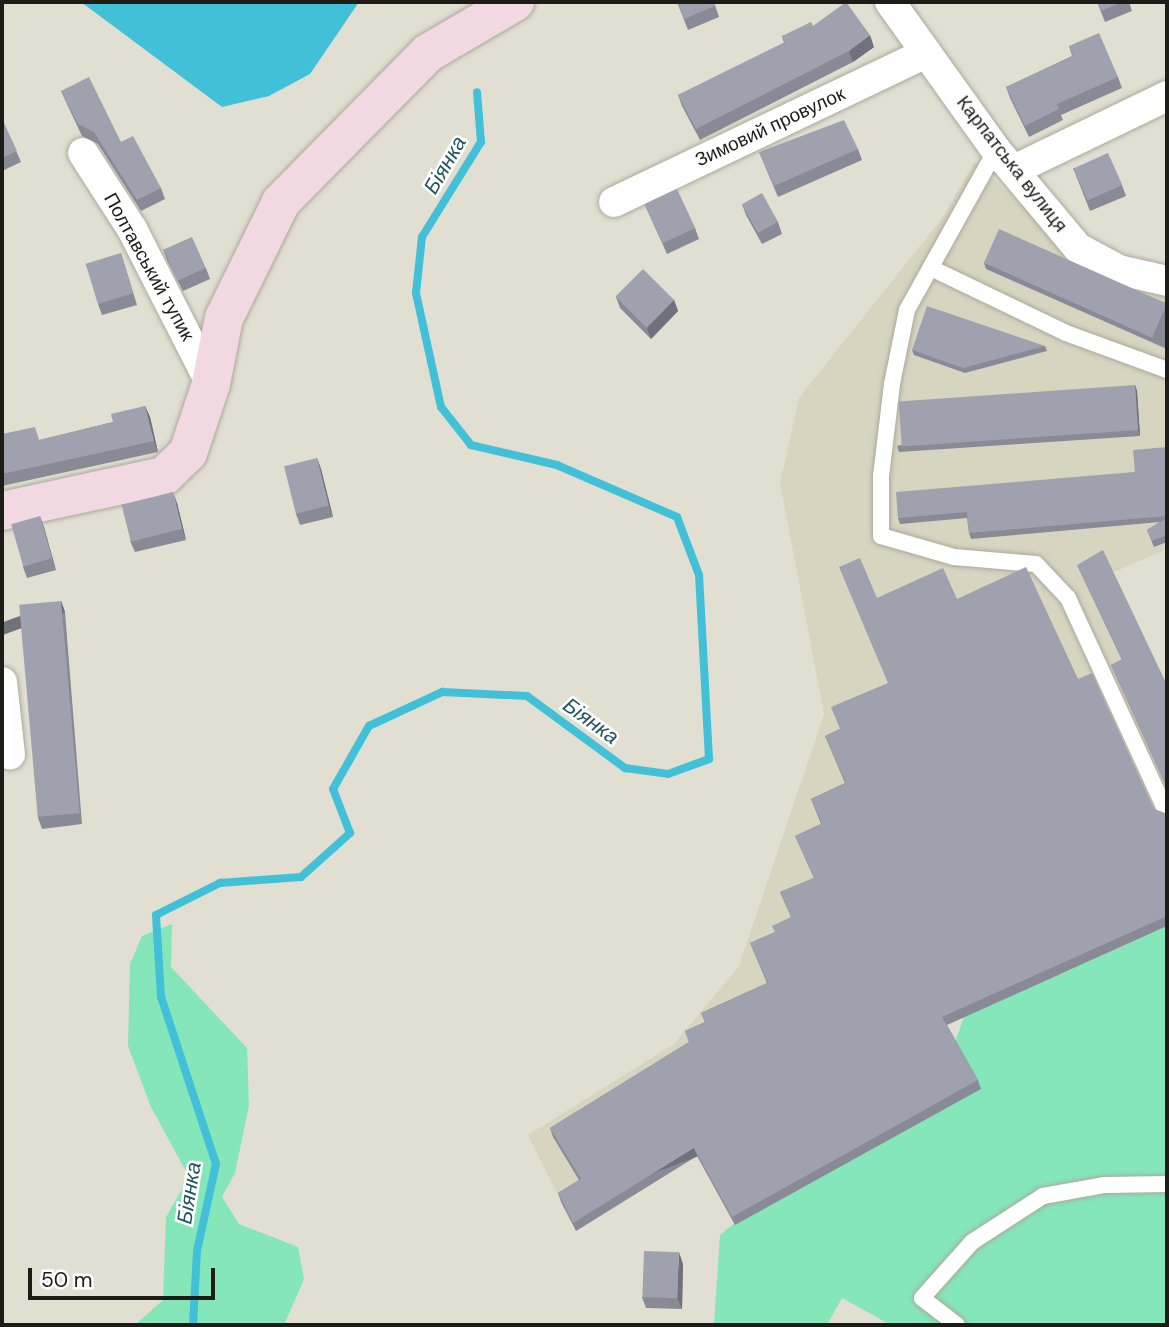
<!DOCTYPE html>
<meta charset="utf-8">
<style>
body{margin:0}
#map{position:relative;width:1169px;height:1327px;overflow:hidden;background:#e1dfd1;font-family:"DM Sans",sans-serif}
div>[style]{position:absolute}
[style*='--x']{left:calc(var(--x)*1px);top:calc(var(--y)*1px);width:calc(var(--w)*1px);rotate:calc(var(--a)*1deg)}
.built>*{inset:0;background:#d7d4c0}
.green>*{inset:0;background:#85e6b9}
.water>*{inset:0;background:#41c0d8}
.stream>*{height:8px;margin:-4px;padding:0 4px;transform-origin:4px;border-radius:4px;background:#41c0d8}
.roads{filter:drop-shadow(0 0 2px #aba99c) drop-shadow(0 0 2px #aba99c)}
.lane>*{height:16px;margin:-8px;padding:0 8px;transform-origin:8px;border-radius:8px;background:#fff}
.street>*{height:30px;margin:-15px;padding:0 15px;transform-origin:15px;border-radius:15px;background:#fff}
.secondary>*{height:38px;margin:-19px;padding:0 19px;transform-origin:19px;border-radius:19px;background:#f2d8e0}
.wall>*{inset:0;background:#8a8a96}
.shaded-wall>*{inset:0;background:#70717a;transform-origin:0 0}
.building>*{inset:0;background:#a0a1ae;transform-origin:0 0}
span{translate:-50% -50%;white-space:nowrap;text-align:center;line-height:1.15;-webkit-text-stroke:5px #fff;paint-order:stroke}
.street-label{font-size:19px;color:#1d1c17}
.water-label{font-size:21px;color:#20545f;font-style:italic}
.frame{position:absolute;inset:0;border:4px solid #1d1c17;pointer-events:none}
.scale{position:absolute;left:28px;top:1268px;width:187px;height:32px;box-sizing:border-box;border:4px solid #1d1c17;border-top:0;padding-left:9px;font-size:21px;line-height:24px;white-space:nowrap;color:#1d1c17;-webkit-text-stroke:5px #fff;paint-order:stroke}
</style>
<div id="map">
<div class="built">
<div style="clip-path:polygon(975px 162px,1078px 257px,1167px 292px,1167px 549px,1112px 573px,1167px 686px,1167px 926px,812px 1085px,576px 1231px,528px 1135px,674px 1044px,739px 966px,824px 714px,780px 483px,799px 398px,943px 217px)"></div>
</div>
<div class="green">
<div style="clip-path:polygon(172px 924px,171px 967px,247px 1048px,249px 1105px,235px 1173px,222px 1197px,239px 1224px,298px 1247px,304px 1279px,284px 1325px,135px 1325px,163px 1300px,166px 1217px,189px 1177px,151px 1107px,128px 1046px,130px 964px,142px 936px)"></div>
<div style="clip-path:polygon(1167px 926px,1167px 1325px,891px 1325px,842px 1298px,827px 1325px,714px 1325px,720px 1235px,955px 1042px,964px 1017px)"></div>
</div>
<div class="water">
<div style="clip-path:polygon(81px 2px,359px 2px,310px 74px,269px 96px,222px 107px)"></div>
</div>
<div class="stream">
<div style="--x:193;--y:1325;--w:74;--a:-86.9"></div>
<div style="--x:197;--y:1251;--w:89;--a:-77.7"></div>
<div style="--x:216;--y:1164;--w:176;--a:-108.2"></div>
<div style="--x:161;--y:997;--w:82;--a:-93.5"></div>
<div style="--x:156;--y:915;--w:72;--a:-26.6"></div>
<div style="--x:220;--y:883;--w:81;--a:-4.2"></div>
<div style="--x:301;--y:877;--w:66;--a:-41.9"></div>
<div style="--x:350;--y:833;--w:47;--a:-111.1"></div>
<div style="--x:333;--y:789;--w:73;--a:-60.3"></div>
<div style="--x:369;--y:726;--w:81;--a:-25"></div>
<div style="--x:442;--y:692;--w:85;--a:2.7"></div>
<div style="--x:527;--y:696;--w:122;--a:36.3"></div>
<div style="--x:625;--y:768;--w:43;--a:7.9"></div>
<div style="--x:668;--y:774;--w:44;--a:-20.1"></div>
<div style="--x:709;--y:759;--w:184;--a:-93.1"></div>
<div style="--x:699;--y:575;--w:62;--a:-110.8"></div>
<div style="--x:677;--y:517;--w:131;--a:-156.6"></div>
<div style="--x:557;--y:465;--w:88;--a:-166.9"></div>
<div style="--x:471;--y:445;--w:48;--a:-128.3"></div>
<div style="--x:441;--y:407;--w:117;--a:-102.4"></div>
<div style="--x:416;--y:293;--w:56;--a:-83.9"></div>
<div style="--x:422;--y:237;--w:112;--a:-58.2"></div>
<div style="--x:481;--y:142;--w:50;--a:-94.6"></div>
</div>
<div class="roads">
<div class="lane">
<div style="--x:996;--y:150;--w:183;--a:119.1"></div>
<div style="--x:907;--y:310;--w:76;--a:101.5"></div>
<div style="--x:892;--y:384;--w:93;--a:96.8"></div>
<div style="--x:881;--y:476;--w:60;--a:90"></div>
<div style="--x:881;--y:536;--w:76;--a:16"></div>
<div style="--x:954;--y:557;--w:82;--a:4.9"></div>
<div style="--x:1036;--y:564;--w:47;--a:46.7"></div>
<div style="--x:1068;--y:598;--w:237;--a:65.3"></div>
<div style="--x:931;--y:268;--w:150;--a:25.7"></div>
<div style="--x:1066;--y:333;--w:108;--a:20.1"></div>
<div style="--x:957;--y:1325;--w:44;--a:-142.4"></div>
<div style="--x:922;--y:1298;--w:75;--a:-48.2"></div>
<div style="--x:972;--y:1242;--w:85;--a:-32.9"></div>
<div style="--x:1043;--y:1196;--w:63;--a:-10.1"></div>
<div style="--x:1105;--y:1185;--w:62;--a:-0.9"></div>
</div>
<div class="street">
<div style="--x:890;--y:2;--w:182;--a:54.4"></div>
<div style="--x:996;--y:150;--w:128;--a:50.1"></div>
<div style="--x:1078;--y:248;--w:47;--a:28.2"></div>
<div style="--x:1119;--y:270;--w:49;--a:12.9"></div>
<div style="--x:83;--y:153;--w:90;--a:57.2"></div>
<div style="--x:132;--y:229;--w:174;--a:63"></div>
<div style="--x:1014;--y:170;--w:170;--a:-25.8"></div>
<div style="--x:614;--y:202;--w:346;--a:-25.5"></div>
<div style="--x:2;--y:682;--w:73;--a:83.7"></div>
</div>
<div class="secondary">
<div style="--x:2;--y:511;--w:166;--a:-12.2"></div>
<div style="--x:164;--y:476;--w:33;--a:-44"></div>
<div style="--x:188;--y:453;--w:73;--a:-71.6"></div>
<div style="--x:211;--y:384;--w:67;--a:-78.9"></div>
<div style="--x:224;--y:318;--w:129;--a:-63.8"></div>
<div style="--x:281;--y:202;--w:209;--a:-45.4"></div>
<div style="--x:428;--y:53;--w:101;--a:-30.4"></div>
</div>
</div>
<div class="wall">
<div style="clip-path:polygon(677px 2px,714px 2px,719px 17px,688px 30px)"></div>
<div style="clip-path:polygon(1097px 2px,1129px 2px,1132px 11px,1105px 22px)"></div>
<div style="clip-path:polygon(813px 26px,874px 47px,853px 62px,700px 140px,682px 106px,678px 95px,784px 43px,782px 36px)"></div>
<div style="clip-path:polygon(1069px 46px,1118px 77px,1122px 88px,1061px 115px,1063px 120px,1029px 137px,1010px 98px,1006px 87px,1072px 56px)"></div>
<div style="clip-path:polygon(61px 91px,121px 142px,161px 188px,165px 199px,141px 211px,98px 144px,82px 136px,66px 102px)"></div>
<div style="clip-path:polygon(2px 119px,21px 162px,2px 171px)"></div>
<div style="clip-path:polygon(858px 149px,862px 160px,778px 197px,759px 152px)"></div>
<div style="clip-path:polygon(1073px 168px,1122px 185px,1126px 196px,1090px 211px)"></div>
<div style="clip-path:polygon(742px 204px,778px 222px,782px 234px,762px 244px,746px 215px)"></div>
<div style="clip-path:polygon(645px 205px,695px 228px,699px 239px,667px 254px)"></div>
<div style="clip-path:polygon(163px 249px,206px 268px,210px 279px,183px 291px,167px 260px)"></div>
<div style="clip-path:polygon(121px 253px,137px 305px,102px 315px,98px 304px)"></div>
<div style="clip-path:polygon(984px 263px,1167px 303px,1167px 349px,986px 269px)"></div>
<div style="clip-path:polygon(616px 297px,674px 300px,678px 311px,651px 339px,620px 308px)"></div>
<div style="clip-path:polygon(1045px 346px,1047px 351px,965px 373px,914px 355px,912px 350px)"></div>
<div style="clip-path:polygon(1135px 385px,1137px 391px,1140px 436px,899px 452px,897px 446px)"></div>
<div style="clip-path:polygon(145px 406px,150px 417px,158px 452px,2px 486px,2px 434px,40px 440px,113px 422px)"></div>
<div style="clip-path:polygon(1167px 447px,1167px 542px,1154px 547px,1147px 530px,1160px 522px,971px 539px,969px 533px,967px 518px,900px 524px,898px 518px,1135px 472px)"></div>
<div style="clip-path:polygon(317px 458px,321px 469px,333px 517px,300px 525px,296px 514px)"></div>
<div style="clip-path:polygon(177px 503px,186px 540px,135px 552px,130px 541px)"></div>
<div style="clip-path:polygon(40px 516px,56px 570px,27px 578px,23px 567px)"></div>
<div style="clip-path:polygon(1077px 565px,1167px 685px,1167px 788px,1111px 665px,1122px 660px)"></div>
<div style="clip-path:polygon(877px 598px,957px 599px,1078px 679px,1154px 809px,1167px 814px,1167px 926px,947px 1025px,978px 1080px,981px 1089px,735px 1225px,697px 1156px,576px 1231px,561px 1202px,558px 1193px,579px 1180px,553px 1137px,550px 1128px,689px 1042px,685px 1031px,705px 1022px,701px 1013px,767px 983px,750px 943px,775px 932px,791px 917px,780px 892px,814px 878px,795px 836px,821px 824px,811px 799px,845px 783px,825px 736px,840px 729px,888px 683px)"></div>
<div style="clip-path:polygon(61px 601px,65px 612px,82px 824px,42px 829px,38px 818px)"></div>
<div style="clip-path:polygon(683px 1264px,682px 1309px,646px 1308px,642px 1297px)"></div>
</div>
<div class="shaded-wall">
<div style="clip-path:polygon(870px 35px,874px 47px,853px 62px,849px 51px)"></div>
<div style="clip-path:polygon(674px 300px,678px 311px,651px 339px,647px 328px)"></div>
<div style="clip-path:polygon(1135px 385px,1137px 391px,1140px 436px,1138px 430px)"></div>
<div style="clip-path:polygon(145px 406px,150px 417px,158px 452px,154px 441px)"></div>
<div style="clip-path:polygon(317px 458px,321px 469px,333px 517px,329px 506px)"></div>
<div style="clip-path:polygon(173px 492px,177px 503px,186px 540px,182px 529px)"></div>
<div style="clip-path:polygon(40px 516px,44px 527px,56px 570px,52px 558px)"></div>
<div style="left:61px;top:601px;width:12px;height:213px;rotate:70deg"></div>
<div style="left:694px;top:1148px;width:9px;height:142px;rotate:69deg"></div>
<div style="clip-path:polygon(679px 1252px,683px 1264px,682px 1309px,677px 1298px)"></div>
</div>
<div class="building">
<div style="clip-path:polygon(677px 2px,714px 2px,715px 6px,684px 19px)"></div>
<div style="clip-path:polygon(846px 2px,870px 35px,849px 51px,696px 129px,678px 95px,785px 42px,782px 36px,811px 22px,813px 26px)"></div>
<div style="clip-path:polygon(1097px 2px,1122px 2px,1101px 11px)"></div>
<div style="clip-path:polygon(1099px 33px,1118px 77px,1057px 104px,1059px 109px,1025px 126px,1006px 87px,1073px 56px,1069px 46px)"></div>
<div style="clip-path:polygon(89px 77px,121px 142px,133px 136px,161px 188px,137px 200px,94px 132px,78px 124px,61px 91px)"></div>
<div style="clip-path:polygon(2px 119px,17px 151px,2px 158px)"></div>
<div style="clip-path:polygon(844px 120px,858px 149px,774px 186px,759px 152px)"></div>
<div style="left:1108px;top:153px;width:35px;height:38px;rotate:66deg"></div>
<div style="left:677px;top:189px;width:43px;height:36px;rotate:65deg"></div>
<div style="left:762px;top:193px;width:33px;height:23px;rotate:61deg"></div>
<div style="left:999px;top:229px;width:184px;height:37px;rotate:24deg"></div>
<div style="left:192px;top:237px;width:34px;height:31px;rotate:66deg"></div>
<div style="left:121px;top:253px;width:42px;height:37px;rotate:73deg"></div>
<div style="left:643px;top:269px;width:44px;height:39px;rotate:45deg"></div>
<div style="clip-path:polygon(927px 306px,1045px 346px,963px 368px,912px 350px)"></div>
<div style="left:1135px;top:385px;width:45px;height:237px;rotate:86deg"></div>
<div style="clip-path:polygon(145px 406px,154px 441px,2px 474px,2px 434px,35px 427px,39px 440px,113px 422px,111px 414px)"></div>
<div style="clip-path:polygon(1167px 447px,1167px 516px,969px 533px,967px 512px,898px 518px,896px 492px,1135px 472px,1133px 450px)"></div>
<div style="left:317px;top:458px;width:49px;height:34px;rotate:76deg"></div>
<div style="left:173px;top:492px;width:38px;height:53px;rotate:76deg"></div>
<div style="left:40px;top:516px;width:44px;height:30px;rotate:74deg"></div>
<div style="clip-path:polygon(1167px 518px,1167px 535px,1152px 541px,1147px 530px)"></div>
<div style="clip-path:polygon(1103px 550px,1167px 685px,1167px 787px,1111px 665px,1122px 659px,1077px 565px)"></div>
<div style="clip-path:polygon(860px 558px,877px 598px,943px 568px,957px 599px,1026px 567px,1078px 679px,1092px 673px,1154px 809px,1167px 814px,1167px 916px,942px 1017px,978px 1080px,732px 1217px,694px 1148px,573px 1223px,558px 1193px,581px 1179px,550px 1128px,689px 1042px,685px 1031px,705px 1022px,701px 1013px,768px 983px,750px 943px,775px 932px,772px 926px,791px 917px,780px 892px,814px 878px,795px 836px,822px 824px,811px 799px,846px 783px,825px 736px,840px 729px,831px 707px,888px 683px,839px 567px)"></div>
<div style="left:61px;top:601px;width:213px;height:42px;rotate:85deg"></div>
<div style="left:644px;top:1251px;width:35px;height:46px;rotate:2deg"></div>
</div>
<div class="street-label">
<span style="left:770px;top:127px;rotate:-25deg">Зимовий провулок</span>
<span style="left:1012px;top:164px;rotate:52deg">Карпатська вулиця</span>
<span style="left:149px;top:267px;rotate:61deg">Полтавський тупик</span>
</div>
<div class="water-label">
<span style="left:445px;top:165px;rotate:-60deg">Біянка</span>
<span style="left:591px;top:721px;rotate:36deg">Біянка</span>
<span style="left:189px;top:1193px;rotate:-81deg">Біянка</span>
</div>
<div class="frame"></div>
<div class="scale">50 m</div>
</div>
